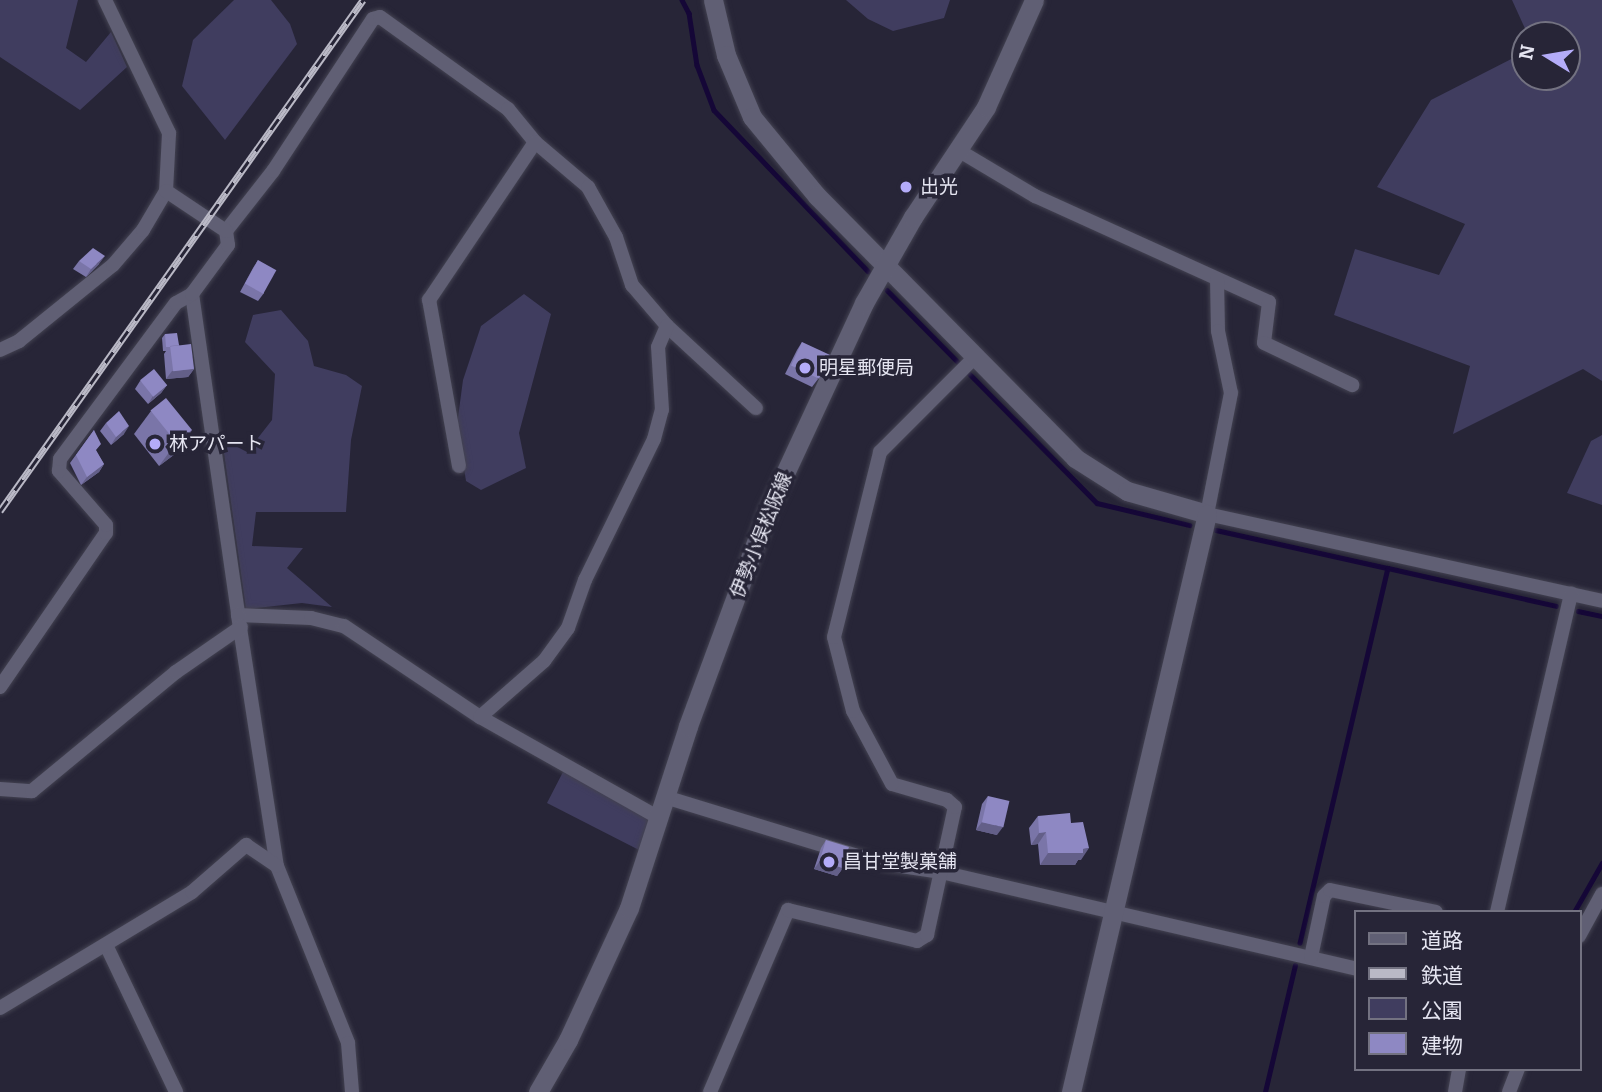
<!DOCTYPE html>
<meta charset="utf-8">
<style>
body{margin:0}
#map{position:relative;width:1602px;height:1092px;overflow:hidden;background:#272537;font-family:Bitter,"Noto Sans JP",serif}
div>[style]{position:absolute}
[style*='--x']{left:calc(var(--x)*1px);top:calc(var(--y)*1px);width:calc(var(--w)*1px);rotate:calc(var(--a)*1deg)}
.green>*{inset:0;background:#403d5f}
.stream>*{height:4.5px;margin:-2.25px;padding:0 2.25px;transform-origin:2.25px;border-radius:2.25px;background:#150737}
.roads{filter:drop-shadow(0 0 2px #434251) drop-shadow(0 0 2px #434251)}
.street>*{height:14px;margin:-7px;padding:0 7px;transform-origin:7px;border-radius:7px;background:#605f74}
.secondary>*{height:19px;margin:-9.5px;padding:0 9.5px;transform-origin:9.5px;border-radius:9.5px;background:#605f74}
.rail>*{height:7px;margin-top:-3.5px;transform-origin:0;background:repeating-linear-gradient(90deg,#272537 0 13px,#bab9c6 0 26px);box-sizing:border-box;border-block:2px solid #bab9c6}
.wall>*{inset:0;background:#7a75a8}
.shaded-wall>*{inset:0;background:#635f88}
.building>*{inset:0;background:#8e88c3;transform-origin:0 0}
.dots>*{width:19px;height:19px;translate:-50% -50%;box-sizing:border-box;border:4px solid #272537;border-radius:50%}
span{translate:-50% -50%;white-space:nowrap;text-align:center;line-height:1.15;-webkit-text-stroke:7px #272537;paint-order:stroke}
.poi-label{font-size:19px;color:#e5e5f1}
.left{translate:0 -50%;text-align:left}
.street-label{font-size:19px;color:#e5e5f1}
.legend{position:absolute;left:1354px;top:910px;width:228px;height:161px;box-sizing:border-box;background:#272537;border:2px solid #737281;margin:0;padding:9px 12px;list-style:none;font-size:21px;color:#e5e5f1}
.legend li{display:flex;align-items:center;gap:14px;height:35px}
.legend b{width:35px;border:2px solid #737281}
.north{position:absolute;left:1511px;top:21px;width:70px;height:70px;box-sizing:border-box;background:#272537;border:2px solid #737281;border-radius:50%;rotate:281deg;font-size:19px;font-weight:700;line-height:28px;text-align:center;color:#e5e5f1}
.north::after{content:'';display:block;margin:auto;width:24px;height:32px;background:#b4acf9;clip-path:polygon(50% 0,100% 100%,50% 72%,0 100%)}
</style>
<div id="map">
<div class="green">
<div style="clip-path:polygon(0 0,78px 0,66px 48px,86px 62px,111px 32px,127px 67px,80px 110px,0 57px)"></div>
<div style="clip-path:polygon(234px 0,271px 0,290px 24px,297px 44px,225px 140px,182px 86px,193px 40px)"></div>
<div style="clip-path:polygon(846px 0,950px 0,944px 18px,893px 31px,868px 19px)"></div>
<div style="clip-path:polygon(1512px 0,1602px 0,1602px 381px,1583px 369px,1453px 434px,1470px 366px,1334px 315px,1355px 249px,1439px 275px,1465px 224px,1377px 187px,1431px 100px,1525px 52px,1525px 77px,1567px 77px,1567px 35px,1528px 35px)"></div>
<div style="clip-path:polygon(524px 294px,551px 314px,519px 433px,526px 468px,481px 490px,466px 481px,457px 425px,463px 380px,481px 326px)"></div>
<div style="clip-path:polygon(281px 310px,308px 341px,314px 366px,346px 375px,362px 386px,351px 440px,346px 512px,256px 512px,252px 546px,303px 548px,287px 568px,332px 607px,302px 603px,246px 609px,222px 439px,247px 452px,272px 420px,275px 374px,245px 342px,253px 315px)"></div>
<div style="clip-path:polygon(1602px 435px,1602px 505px,1567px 493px,1591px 441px)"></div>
<div style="clip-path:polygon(564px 770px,650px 819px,639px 850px,547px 803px)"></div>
</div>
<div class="stream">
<div style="--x:682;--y:0;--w:15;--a:62"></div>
<div style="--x:689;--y:13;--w:53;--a:81.3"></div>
<div style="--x:697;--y:65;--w:48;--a:69.3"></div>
<div style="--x:714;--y:110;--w:223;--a:46.3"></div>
<div style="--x:887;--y:290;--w:299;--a:45.4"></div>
<div style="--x:1097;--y:503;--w:95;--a:13.4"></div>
<div style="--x:1216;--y:530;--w:176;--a:12.5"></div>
<div style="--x:1388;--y:568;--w:385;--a:103.2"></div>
<div style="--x:1388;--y:568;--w:172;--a:12.7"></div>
<div style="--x:1578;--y:611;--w:25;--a:12"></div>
<div style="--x:1574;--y:912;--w:56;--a:-60.3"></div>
<div style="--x:1265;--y:1092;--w:130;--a:-76.7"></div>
</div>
<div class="roads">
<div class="street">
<div style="--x:958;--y:150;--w:90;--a:30.9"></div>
<div style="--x:1035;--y:196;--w:257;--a:24.4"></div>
<div style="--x:1269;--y:302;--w:41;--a:97"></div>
<div style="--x:1264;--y:343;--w:98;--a:25.5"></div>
<div style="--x:226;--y:231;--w:76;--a:-51.9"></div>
<div style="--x:273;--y:171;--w:182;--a:-56.7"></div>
<div style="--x:373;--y:19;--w:7;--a:-16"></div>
<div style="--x:380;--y:17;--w:158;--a:35.7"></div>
<div style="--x:508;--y:109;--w:43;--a:50.7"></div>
<div style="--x:535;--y:142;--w:70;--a:40.3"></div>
<div style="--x:588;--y:187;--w:57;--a:60.8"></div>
<div style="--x:616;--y:237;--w:51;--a:71.6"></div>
<div style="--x:632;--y:285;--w:54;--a:49.5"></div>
<div style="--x:667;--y:326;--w:121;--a:42.7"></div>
<div style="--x:1217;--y:279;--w:52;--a:88.9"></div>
<div style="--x:1218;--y:331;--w:63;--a:78.2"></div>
<div style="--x:1231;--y:393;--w:123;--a:101.2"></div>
<div style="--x:1207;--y:514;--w:404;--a:12.4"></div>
<div style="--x:192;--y:294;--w:324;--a:81.8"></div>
<div style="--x:238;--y:615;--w:73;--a:2.4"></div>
<div style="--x:311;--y:618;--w:34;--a:14"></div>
<div style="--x:344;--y:626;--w:164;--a:33.8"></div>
<div style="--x:480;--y:717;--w:206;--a:29.4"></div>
<div style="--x:0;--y:350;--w:21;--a:-25"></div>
<div style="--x:19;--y:341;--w:121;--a:-39"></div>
<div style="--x:113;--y:265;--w:46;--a:-49.4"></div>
<div style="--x:143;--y:230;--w:45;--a:-59.5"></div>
<div style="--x:166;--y:191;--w:58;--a:-87"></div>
<div style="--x:169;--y:133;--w:148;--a:-115.7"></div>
<div style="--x:459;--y:466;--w:169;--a:-100.2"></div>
<div style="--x:429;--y:300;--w:190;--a:-56.1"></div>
<div style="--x:238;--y:615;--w:254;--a:81.2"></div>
<div style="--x:277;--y:866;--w:191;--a:68.1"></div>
<div style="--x:348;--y:1043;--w:49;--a:85.3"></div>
<div style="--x:0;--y:687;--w:187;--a:-55.5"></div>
<div style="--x:106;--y:533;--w:8;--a:-90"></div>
<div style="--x:106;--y:525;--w:72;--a:-131"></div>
<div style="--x:59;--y:471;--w:12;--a:-85"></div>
<div style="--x:60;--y:459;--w:194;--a:-53.4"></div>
<div style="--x:176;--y:303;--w:18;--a:-29"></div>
<div style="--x:192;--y:294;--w:61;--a:-53.7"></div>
<div style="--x:228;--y:245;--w:14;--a:-98"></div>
<div style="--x:226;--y:231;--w:72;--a:-146.3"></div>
<div style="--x:480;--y:717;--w:85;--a:-41.2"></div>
<div style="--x:544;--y:661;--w:41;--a:-54"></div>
<div style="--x:568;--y:628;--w:51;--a:-70.5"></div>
<div style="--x:585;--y:580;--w:157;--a:-63.9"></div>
<div style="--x:654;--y:439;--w:30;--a:-75"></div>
<div style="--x:662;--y:410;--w:63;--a:-93.6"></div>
<div style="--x:658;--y:347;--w:23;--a:-67"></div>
<div style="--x:0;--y:789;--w:32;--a:4"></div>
<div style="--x:32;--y:791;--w:187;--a:-39.6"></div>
<div style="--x:176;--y:672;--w:79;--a:-34.7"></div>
<div style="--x:665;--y:797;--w:226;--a:17"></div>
<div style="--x:881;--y:863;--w:61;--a:8.5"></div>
<div style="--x:941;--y:872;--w:425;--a:13.1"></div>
<div style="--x:1497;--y:912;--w:327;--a:-76.9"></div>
<div style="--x:1579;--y:936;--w:48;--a:-61.3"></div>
<div style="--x:106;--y:945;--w:163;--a:64.5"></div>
<div style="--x:1311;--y:957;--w:62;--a:-78"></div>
<div style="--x:1324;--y:896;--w:8;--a:-45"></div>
<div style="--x:1330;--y:890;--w:108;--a:11.7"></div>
<div style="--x:0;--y:1008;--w:224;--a:-31.1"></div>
<div style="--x:192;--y:892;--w:72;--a:-41"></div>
<div style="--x:246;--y:845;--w:37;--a:34"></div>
<div style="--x:710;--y:1092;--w:198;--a:-66.8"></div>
<div style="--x:788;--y:910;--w:133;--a:13.5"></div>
<div style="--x:917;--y:941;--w:12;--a:-31"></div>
<div style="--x:927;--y:935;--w:131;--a:-77.7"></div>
<div style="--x:955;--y:807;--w:11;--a:-139"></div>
<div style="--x:947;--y:800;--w:57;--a:-163.8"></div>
<div style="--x:892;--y:784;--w:83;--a:-118.1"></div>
<div style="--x:853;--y:711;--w:76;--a:-104.4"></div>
<div style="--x:834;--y:637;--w:191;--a:-76"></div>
<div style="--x:880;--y:452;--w:136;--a:-45"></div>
<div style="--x:1455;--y:1092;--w:23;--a:-80"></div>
<div style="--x:1509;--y:1092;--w:25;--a:-69"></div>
</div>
<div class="secondary">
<div style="--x:713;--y:0;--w:57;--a:76.7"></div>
<div style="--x:726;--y:55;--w:67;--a:67.2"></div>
<div style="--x:752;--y:117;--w:102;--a:50.6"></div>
<div style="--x:817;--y:196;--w:368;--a:45.4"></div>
<div style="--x:1075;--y:458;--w:62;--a:32.4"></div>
<div style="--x:1127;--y:491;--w:83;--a:16"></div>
<div style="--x:1207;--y:514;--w:594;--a:103.24"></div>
<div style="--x:538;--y:1092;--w:60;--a:-60"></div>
<div style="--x:568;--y:1040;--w:145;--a:-65.2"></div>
<div style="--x:629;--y:908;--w:191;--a:-72"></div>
<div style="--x:688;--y:726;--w:230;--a:-69.7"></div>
<div style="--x:768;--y:510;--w:228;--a:-65.1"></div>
<div style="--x:864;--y:303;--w:99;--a:-60.3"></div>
<div style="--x:913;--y:217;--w:132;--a:-56.4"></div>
<div style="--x:986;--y:107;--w:117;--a:-65.8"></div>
</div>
</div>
<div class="rail">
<div style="--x:0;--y:511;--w:627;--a:-54.61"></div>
</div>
<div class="wall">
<div style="clip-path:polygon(258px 260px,264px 293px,258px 301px,240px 292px,253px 268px)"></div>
<div style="clip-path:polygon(79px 261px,99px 264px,86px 277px,73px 269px)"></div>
<div style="clip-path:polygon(165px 334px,179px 345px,194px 369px,188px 377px,166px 379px,164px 354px,166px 351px,163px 351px,162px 338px)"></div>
<div style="clip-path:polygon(802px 342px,818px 379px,812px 387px,785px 374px,797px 350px)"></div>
<div style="clip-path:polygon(140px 381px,167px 385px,161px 393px,148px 404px,135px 389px)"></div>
<div style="clip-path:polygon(151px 411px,192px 430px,175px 454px,159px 466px,134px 434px)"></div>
<div style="clip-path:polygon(106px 423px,124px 434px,111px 445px,100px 431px)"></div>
<div style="clip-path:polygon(94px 430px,96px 451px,104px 464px,99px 472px,81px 485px,70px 463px)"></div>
<div style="clip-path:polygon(988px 796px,997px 835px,976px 830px,982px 804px)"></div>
<div style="clip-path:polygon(1038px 816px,1071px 823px,1081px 860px,1078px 860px,1075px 865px,1040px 865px,1038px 844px,1031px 845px,1029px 828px)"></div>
<div style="clip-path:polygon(826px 840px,843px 868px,837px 876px,814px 869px,821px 848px)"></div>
</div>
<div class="shaded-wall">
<div style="clip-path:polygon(105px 256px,99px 264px,86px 277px,91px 269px)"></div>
<div style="clip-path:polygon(194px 369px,188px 377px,166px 379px,172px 371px)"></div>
<div style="clip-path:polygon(167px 385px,161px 393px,148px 404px,153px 396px)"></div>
<div style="clip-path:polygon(129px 426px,124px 434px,111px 445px,116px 437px)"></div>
<div style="clip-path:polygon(192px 430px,175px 454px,159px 466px,176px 443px)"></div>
<div style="clip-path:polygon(104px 464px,99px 472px,81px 485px,87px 477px)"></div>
<div style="clip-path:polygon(982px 822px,1003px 827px,997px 835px,976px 830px)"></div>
<div style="clip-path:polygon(1046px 832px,1038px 844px,1031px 845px,1039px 833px)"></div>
<div style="clip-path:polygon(1089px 848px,1081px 860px,1078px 860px,1075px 865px,1040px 865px,1048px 853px)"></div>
<div style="clip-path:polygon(820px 861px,843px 868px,837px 876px,814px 869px)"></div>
</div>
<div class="building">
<div style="clip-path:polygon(93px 248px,105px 256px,91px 269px,79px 261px)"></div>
<div style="left:258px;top:260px;width:21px;height:27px;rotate:29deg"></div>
<div style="clip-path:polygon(177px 333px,179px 345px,170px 346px,170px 347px,166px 347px,165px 334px)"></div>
<div style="left:802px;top:342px;width:31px;height:26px;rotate:25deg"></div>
<div style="left:191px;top:344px;width:25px;height:21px;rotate:83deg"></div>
<div style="left:154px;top:369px;width:21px;height:18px;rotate:51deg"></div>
<div style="left:166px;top:398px;width:41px;height:20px;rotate:51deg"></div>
<div style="clip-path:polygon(119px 411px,129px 426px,116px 437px,106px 423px)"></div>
<div style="clip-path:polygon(94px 430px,101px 444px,96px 450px,104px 464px,87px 477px,76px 455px)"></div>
<div style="left:988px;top:796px;width:22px;height:27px;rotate:13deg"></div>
<div style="clip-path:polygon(1070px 813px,1071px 823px,1083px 822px,1089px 848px,1083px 849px,1083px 853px,1048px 853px,1046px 832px,1039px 833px,1038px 816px)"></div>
<div style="left:826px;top:840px;width:24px;height:22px;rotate:17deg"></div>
</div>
<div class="dots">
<div style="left:906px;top:187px;background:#b4acf9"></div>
<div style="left:805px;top:368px;background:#b4acf9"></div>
<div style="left:155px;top:444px;background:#b4acf9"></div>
<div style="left:829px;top:862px;background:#b4acf9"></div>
</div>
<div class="poi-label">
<span class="left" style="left:920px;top:187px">出光</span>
<span class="left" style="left:819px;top:368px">明星郵便局</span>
<span class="left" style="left:169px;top:444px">林アパート</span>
<span class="left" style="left:843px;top:862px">昌甘堂製菓舗</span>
</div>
<div class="street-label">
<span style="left:761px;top:535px;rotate:-68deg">伊勢小俣松阪線</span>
</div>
<ul class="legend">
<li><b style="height:9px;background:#605f74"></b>道路</li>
<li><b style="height:9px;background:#bab9c6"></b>鉄道</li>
<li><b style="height:19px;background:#403d5f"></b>公園</li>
<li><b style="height:19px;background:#8e88c3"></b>建物</li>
</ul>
<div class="north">N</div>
</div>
